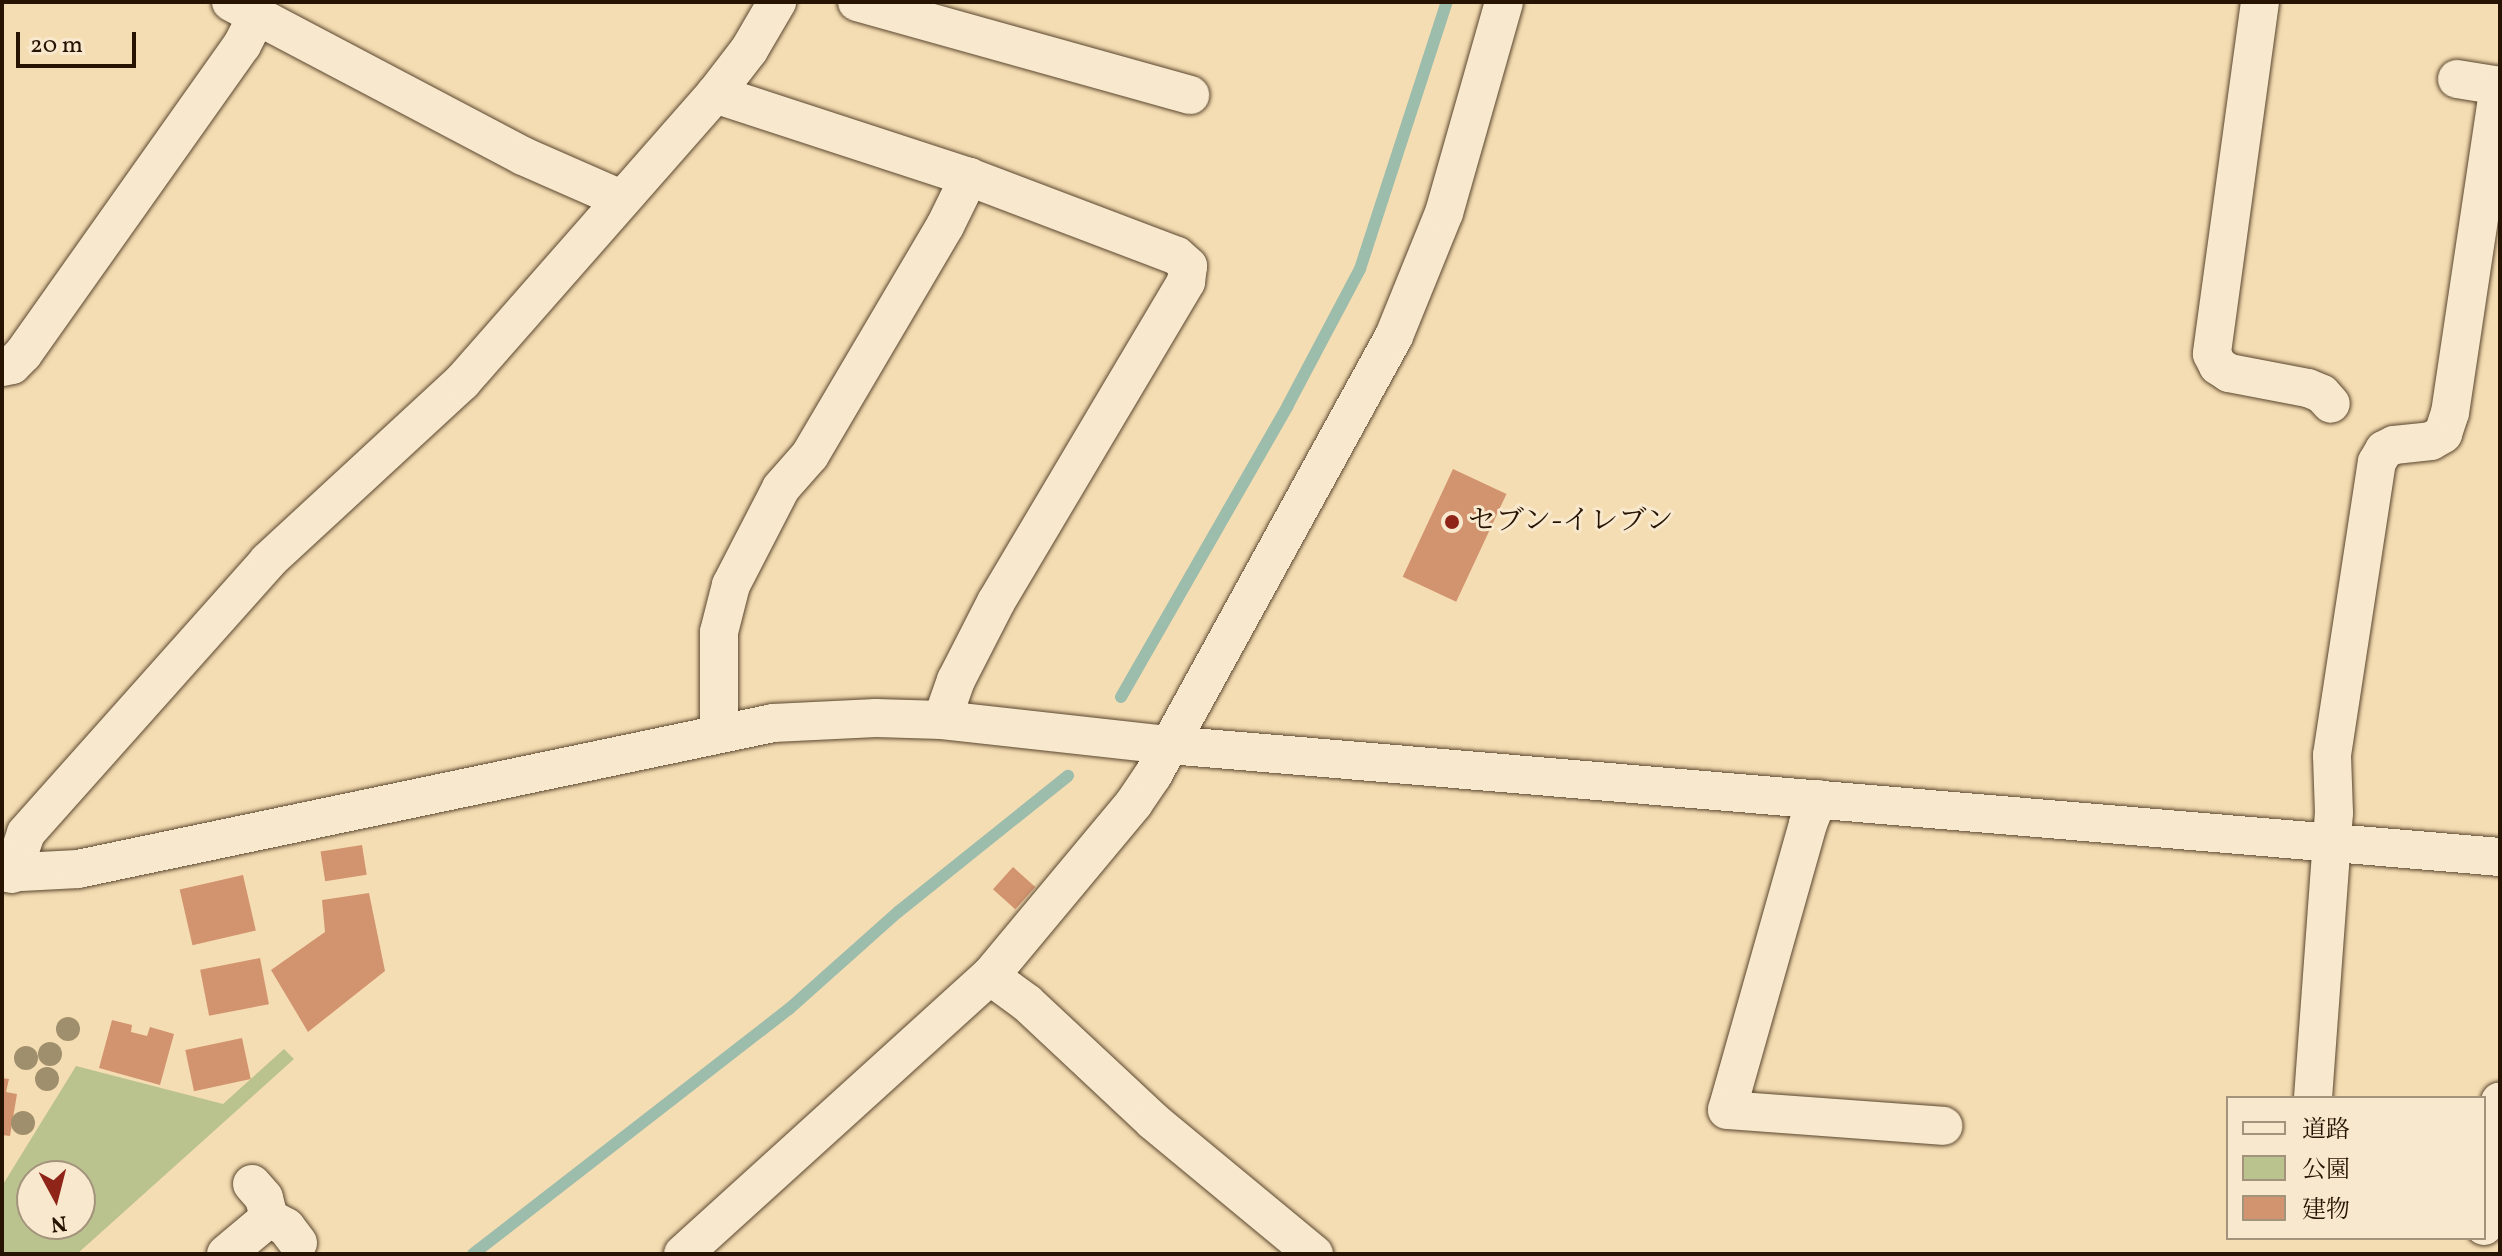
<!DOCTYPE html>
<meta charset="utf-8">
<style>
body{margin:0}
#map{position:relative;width:2502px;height:1256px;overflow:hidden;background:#f5ddb3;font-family:Vollkorn,"Noto Serif JP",serif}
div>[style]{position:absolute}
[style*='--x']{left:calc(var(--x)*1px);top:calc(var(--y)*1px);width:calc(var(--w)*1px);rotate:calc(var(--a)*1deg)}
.green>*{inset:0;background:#bac28e}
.stream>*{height:12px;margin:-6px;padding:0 6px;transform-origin:6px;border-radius:6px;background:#9cbcac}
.building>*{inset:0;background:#d2936f;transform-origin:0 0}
.roads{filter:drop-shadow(0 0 2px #5a462e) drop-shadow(0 0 2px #5a462e)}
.minor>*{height:38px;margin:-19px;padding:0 19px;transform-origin:19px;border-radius:19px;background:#f8e9ce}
.trees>*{width:24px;height:24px;margin:-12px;border-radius:50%;background:#a08f6c}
.dots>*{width:22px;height:22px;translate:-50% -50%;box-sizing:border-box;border:4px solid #f8e9ce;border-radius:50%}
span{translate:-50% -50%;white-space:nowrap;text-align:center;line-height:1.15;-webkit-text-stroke:6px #f8e9ce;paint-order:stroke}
.poi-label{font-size:28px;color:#271301}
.left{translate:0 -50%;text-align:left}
.frame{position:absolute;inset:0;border:4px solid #271301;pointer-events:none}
.legend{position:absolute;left:2226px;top:1096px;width:260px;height:144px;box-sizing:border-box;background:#f8e9ce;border:2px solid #a4937c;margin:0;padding:10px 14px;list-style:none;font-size:24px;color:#271301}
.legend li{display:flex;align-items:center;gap:16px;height:40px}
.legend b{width:40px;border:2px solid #a4937c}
.north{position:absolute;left:16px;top:1160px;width:80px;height:80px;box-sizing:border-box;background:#f8e9ce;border:2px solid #a4937c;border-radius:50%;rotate:173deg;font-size:22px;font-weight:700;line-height:32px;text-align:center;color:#271301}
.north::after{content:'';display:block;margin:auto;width:28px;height:36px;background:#8f2418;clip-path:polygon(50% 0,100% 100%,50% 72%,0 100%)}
.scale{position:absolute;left:16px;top:32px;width:120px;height:36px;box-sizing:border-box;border:4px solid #271301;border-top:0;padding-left:10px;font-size:24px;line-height:28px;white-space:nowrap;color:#271301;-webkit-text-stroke:6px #f8e9ce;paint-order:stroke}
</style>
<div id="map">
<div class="green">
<div style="clip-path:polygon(evenodd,284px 1049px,294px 1059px,77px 1254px,2px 1254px,2px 1186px,76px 1066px,223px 1104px,284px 1049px,32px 1176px,80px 1176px,80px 1224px,32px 1224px,32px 1176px)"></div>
</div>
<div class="stream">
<div style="--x:1121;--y:697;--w:336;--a:-60.2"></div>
<div style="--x:1288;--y:405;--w:154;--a:-62.1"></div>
<div style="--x:1360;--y:269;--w:281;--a:-72"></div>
<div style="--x:473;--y:1254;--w:400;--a:-37.8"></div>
<div style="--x:789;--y:1009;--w:146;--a:-41.7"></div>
<div style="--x:898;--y:912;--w:218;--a:-38.7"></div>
</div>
<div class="building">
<div style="left:1453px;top:469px;width:59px;height:119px;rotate:25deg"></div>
<div style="left:362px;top:845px;width:30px;height:42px;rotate:81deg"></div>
<div style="left:1013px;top:867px;width:30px;height:30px;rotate:42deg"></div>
<div style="left:243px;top:875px;width:57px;height:65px;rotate:77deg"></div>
<div style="clip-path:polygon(369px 893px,385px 971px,308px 1032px,271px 970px,325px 932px,322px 900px)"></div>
<div style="left:260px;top:958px;width:47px;height:61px;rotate:79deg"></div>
<div style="clip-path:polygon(112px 1020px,132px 1025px,131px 1032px,147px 1036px,150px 1027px,174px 1034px,160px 1085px,99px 1068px)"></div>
<div style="left:242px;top:1038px;width:42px;height:58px;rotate:78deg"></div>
<div style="clip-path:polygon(2px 1078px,9px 1079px,6px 1092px,17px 1094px,10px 1136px,2px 1135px)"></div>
</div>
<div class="roads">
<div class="minor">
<div style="--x:231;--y:2;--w:330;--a:27.8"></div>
<div style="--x:523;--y:156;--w:107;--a:23.7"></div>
<div style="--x:857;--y:2;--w:346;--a:15.6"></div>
<div style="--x:2260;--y:2;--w:355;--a:97.8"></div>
<div style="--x:2212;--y:354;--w:13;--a:63"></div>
<div style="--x:2218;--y:366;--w:13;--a:32"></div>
<div style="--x:2229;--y:373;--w:80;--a:10.8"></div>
<div style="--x:2308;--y:388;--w:15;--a:23"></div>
<div style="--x:2322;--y:394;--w:13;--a:48"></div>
<div style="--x:2457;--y:79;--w:44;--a:9.2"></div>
<div style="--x:715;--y:94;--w:267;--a:18.1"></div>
<div style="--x:969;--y:177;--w:222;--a:20.8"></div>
<div style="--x:1177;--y:256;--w:15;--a:42"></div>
<div style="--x:1188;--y:266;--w:16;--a:97"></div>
<div style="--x:1186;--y:282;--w:372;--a:120.7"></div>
<div style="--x:996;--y:602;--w:88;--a:117.1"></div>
<div style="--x:956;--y:680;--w:42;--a:109.3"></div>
<div style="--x:2;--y:367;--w:10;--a:-11"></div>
<div style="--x:12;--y:365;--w:16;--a:-45"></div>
<div style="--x:23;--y:354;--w:379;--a:-54.7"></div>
<div style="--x:242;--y:45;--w:30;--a:-63"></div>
<div style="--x:719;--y:733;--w:101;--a:-90"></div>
<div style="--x:719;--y:632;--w:49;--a:-75.7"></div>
<div style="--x:731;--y:585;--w:109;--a:-62.7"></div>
<div style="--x:781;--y:488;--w:44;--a:-48.7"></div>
<div style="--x:810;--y:455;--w:266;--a:-59.5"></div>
<div style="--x:945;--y:226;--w:55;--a:-63.9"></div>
<div style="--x:1818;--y:799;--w:27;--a:112"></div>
<div style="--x:1808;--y:824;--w:297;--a:105.8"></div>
<div style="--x:1727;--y:1110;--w:217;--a:4.2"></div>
<div style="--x:2;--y:873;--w:76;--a:-3"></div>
<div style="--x:78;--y:869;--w:710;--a:-11.86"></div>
<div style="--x:773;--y:723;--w:103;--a:-2.8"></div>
<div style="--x:876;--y:718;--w:66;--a:1.7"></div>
<div style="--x:942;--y:720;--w:228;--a:6.3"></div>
<div style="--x:1169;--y:745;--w:1336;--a:4.81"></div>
<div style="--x:12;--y:874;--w:43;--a:-71.1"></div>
<div style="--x:26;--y:833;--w:364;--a:-48.3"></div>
<div style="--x:268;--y:561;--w:264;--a:-42.7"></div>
<div style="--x:462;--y:382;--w:383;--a:-48.7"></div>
<div style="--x:715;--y:94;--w:56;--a:-52.3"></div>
<div style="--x:749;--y:50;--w:56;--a:-59.7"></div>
<div style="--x:990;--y:976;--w:46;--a:36.1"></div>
<div style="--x:1027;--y:1003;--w:173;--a:43.1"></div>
<div style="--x:1153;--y:1121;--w:209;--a:39.6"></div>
<div style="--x:2313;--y:1098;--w:286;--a:-85.8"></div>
<div style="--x:2334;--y:813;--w:58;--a:-92"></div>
<div style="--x:2332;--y:755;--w:296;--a:-81.3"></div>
<div style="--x:2377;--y:462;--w:14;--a:-60"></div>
<div style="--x:2384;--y:450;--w:11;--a:-27"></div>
<div style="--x:2394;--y:445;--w:37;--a:-6"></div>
<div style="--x:2431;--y:441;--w:14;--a:-30"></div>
<div style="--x:2443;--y:434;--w:22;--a:-72"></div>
<div style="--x:2450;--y:413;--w:331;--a:-81.5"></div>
<div style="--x:252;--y:1184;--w:18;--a:49"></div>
<div style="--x:264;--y:1198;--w:21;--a:76"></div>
<div style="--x:269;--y:1218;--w:19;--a:28"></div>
<div style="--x:286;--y:1227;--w:20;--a:53"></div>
<div style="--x:2484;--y:1226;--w:27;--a:-75"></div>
<div style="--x:2491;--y:1200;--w:99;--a:-84.8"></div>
<div style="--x:226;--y:1254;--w:56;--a:-39.9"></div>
<div style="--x:683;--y:1254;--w:414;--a:-42.2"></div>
<div style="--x:990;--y:976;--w:225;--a:-50.2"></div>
<div style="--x:1134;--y:803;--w:34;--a:-56"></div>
<div style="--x:1153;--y:775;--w:501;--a:-61.23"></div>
<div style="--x:1394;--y:336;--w:133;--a:-67.9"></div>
<div style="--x:1444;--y:213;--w:219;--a:-74.1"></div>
</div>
</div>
<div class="trees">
<div style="left:68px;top:1029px"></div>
<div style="left:50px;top:1054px"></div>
<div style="left:26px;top:1058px"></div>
<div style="left:47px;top:1079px"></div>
<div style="left:23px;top:1123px"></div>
</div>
<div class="dots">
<div style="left:1452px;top:522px;background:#8f2418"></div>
</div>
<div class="poi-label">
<span class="left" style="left:1468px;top:522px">セブン-イレブン</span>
</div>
<div class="frame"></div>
<ul class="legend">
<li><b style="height:10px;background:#f8e9ce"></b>道路</li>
<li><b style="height:22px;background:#bac28e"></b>公園</li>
<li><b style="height:22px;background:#d2936f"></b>建物</li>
</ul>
<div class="north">N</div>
<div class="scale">20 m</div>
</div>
